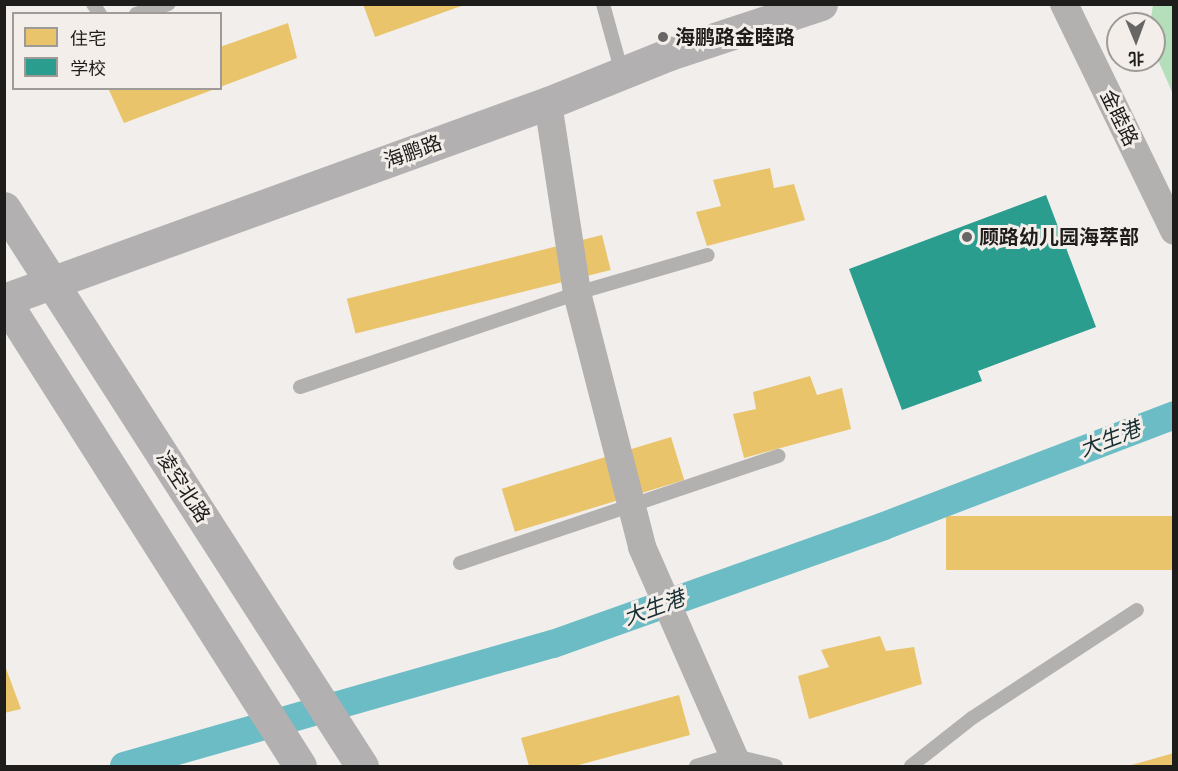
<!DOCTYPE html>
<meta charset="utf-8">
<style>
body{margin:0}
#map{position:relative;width:1178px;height:771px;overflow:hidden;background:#f1eeeb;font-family:"Zilla Slab","Noto Sans SC",serif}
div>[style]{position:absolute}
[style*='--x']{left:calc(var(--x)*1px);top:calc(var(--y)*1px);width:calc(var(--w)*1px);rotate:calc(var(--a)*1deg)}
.green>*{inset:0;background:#b4dfba}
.homes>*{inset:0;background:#e9c46a;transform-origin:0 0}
.schools>*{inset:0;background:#2a9d8f}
.stream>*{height:8px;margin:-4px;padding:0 4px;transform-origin:4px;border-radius:4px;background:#6bbcc5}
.canal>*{height:28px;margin:-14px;padding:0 14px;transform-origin:14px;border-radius:14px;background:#6bbcc5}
.lane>*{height:14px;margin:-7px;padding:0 7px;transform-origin:7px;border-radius:7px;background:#b3b1b0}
.street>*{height:28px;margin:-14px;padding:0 14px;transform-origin:14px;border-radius:14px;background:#b3b1b0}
.secondary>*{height:33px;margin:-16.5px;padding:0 16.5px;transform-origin:16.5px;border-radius:16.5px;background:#b2b0b0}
.dots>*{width:16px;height:16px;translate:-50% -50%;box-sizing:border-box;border:3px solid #f3eee9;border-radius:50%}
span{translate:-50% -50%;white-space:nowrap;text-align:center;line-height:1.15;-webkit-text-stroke:6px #f3eee9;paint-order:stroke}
.poi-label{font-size:20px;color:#1f1d1b;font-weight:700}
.left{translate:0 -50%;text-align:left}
.street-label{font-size:20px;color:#1f1d1b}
.water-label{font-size:21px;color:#152d31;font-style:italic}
.frame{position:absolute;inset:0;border:6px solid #1f1d1b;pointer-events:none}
.legend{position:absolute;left:12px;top:12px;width:210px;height:78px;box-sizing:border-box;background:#f3eee9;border:2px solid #9e9a97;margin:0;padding:8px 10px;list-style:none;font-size:18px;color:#1f1d1b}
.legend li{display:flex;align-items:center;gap:12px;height:30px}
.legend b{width:30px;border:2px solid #9e9a97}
.north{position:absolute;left:1106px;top:12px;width:60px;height:60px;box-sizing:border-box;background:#f3eee9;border:2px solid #9e9a97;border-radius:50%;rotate:179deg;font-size:16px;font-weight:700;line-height:24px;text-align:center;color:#1f1d1b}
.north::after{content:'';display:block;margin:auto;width:21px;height:27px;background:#686664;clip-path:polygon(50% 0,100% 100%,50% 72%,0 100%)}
</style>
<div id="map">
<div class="green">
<div style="clip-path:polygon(1153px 5px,1173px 5px,1173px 94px,1154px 51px,1154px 24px,1150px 24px)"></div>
</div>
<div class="homes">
<div style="clip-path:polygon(363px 4px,464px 4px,464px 5px,375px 37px)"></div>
<div style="clip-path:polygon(288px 23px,297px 58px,220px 87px,220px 47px)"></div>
<div style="clip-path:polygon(108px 88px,215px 88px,215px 89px,124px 123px)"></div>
<div style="clip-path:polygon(770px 168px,774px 188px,794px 184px,805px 220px,707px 246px,696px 212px,721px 206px,713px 180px)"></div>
<div style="left:602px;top:235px;width:36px;height:263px;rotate:76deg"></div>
<div style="clip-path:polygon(810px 376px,817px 395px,842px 388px,851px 429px,744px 458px,733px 414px,756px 409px,753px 392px)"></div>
<div style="left:671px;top:437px;width:45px;height:177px;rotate:73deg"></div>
<div style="left:1174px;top:516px;width:54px;height:228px;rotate:90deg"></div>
<div style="clip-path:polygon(880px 636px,886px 651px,914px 647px,922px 684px,809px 719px,798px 676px,829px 667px,821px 650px)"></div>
<div style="clip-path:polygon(4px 663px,21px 709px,4px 713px)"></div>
<div style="clip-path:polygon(679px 695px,690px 735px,575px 766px,529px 766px,521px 738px)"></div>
<div style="clip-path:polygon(1174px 753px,1174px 766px,1128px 766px)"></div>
</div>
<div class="schools">
<div style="clip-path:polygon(1046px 195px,1096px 327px,978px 371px,982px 381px,902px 410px,849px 269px)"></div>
</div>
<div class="stream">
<div style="--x:133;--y:764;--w:3;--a:45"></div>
</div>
<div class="canal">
<div style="--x:124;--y:766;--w:446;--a:-15.9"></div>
<div style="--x:553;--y:644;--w:351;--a:-19.6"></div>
<div style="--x:884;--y:526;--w:311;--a:-20.9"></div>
</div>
<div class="lane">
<div style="--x:93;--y:4;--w:12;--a:55"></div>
<div style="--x:603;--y:4;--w:72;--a:74.6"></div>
<div style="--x:136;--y:14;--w:34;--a:-17"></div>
<div style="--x:300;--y:387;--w:293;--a:-18.7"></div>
<div style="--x:577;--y:293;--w:136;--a:-16.2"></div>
<div style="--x:460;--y:563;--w:336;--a:-18.6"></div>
<div style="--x:696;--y:766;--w:37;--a:-17"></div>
<div style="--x:731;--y:755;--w:46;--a:13.7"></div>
<div style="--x:911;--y:766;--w:78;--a:-38.2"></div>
<div style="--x:972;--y:718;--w:197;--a:-33.2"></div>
</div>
<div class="street">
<div style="--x:1064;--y:4;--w:252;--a:64.1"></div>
<div style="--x:548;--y:103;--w:192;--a:81.3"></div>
<div style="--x:577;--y:293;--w:262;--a:75.6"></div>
<div style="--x:642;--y:547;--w:239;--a:66.3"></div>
</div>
<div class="secondary">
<div style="--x:4;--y:208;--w:663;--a:57.32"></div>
<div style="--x:4;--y:300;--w:579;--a:-19.91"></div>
<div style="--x:548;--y:103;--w:131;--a:-22"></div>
<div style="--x:669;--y:54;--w:160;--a:-18.2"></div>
<div style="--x:4;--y:300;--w:552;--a:57.58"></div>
</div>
<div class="dots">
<div style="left:663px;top:37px;background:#686664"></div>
<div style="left:967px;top:237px;background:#686664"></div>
</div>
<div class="poi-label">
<span class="left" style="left:675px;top:37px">海鹏路金睦路</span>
<span class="left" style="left:979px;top:237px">顾路幼儿园海萃部</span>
</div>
<div class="street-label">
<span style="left:1119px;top:118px;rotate:64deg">金睦路</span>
<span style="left:413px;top:152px;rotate:-20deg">海鹏路</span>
<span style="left:183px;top:487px;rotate:57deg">凌空北路</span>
</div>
<div class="water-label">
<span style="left:1110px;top:439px;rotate:-21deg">大生港</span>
<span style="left:654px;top:608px;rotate:-20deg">大生港</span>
</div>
<div class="frame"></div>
<ul class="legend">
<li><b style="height:16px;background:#e9c46a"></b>住宅</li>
<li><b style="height:16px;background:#2a9d8f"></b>学校</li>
</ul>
<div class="north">北</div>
</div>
